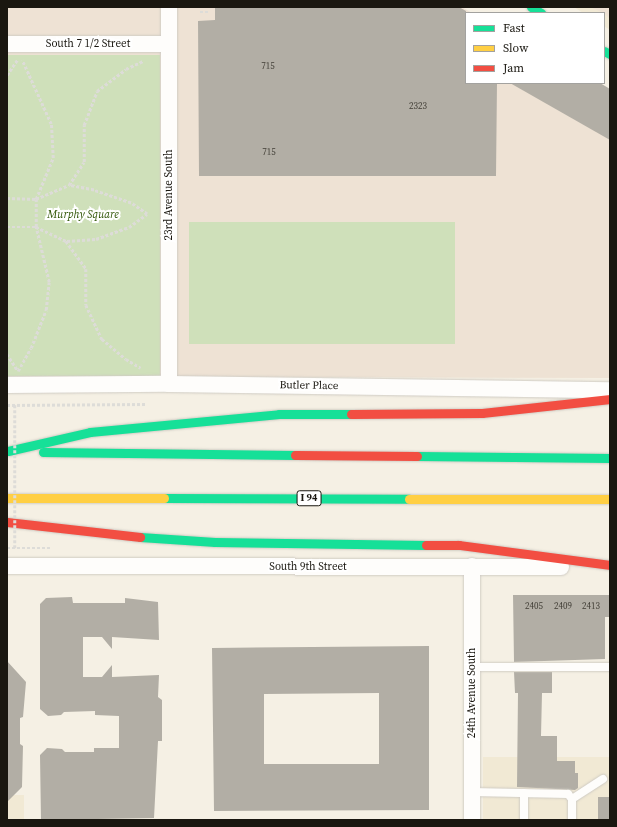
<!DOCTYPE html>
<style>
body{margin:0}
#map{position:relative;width:617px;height:827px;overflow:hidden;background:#f5f0e4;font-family:"Source Serif 4",serif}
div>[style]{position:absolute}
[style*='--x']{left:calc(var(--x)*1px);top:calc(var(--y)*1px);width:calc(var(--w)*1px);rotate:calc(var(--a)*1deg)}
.built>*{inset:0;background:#f1e9d4;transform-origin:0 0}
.education>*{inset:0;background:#eee2d4}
.green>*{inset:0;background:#cfe0ba;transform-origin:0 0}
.building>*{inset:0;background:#b2aea5;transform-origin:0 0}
.path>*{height:2.5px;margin-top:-1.25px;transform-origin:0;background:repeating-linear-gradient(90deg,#dddcd8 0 3px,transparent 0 5px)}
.roads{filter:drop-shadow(0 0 1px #cfcbc3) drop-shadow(0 0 1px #cfcbc3)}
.lane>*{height:8px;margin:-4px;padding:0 4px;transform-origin:4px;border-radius:4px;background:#fefdfb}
.street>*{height:16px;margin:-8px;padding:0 8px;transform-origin:8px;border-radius:8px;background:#fefdfb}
.fast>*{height:9px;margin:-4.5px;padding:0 4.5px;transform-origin:4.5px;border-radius:4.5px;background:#16e098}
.slow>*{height:9px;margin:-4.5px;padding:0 4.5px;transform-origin:4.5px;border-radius:4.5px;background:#ffcf43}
.jam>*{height:9px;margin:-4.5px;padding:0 4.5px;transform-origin:4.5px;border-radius:4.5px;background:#f24e42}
.path-bridge>*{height:2.5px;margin-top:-1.25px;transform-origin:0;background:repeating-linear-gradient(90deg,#dddcd8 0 3px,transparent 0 5px)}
span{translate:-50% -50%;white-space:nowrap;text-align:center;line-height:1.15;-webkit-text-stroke:4px #fff;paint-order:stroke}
.number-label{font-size:9px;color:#403d35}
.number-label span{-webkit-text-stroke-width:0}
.shield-label span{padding:1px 3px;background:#fff;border:1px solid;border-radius:3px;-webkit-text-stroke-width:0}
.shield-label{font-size:10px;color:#1a1710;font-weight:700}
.street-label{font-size:11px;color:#1a1710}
.park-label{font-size:11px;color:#2c5200;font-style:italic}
.frame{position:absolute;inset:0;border:8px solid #1a1710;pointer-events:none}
.legend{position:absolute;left:465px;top:12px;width:140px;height:72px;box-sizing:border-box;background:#fff;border:1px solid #a3a29f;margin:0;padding:5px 7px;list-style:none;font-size:12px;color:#1a1710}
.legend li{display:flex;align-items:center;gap:8px;height:20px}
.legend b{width:20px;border:1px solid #a3a29f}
</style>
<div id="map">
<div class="built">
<div style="clip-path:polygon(574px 7px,610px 7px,610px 30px,604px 26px,604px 13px,583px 13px)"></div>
<div style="left:483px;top:757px;width:127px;height:63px"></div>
<div style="left:7px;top:795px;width:17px;height:25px"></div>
</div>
<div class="education">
<div style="clip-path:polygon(7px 7px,462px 7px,472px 13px,466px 13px,466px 83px,592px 83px,610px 93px,610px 378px,7px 376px)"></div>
<div style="clip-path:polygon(590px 7px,610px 7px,610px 19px,604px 13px)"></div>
</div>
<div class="green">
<div style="left:7px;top:55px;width:153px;height:321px"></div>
<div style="left:189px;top:222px;width:266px;height:122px"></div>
</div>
<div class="building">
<div style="clip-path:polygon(459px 7px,466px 11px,466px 83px,497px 83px,496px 176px,199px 176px,198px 21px,215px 20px,215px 8px)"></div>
<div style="clip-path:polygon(510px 83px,600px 83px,610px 89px,610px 140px)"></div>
<div style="clip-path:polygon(513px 595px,610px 595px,610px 617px,605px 617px,605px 659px,514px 662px)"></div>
<div style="clip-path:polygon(72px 597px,73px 603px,125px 603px,125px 598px,158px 602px,159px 640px,112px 637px,112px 649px,102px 637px,83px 637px,83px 677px,102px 677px,112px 665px,112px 677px,159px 675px,158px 697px,162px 700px,162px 741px,158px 741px,154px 818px,41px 820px,40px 755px,47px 748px,62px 749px,65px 752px,94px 752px,94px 748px,119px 748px,119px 716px,95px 715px,95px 711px,64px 712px,61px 715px,48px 716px,40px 709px,40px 604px,46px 598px)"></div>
<div style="clip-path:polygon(evenodd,429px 646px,429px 810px,214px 811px,212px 648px,429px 646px,379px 693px,379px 764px,264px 764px,264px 694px,379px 693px)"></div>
<div style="clip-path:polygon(7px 661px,26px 682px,23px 717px,20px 718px,20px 744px,23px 746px,22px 787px,7px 802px)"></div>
<div style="clip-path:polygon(514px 672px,552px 672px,552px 693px,542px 693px,541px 736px,557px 736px,557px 761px,575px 761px,575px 773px,578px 773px,578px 788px,575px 790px,517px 787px,518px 693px,515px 693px)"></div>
<div style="left:598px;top:797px;width:12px;height:23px"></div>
</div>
<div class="path">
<div style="--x:200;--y:12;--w:10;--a:0"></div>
<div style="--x:7;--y:75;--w:18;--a:-56"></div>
<div style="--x:7;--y:198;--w:29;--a:2"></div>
<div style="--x:36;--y:199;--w:36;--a:-23"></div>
<div style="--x:69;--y:185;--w:27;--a:-57"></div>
<div style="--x:84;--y:162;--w:37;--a:-90"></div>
<div style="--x:84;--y:125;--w:36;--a:-69"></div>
<div style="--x:97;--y:91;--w:36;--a:-37"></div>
<div style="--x:126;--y:69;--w:19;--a:-25"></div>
<div style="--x:7;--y:227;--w:29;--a:0"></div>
<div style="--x:36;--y:227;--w:33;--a:25"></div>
<div style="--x:66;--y:241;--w:34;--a:54"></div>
<div style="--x:86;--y:269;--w:36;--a:90"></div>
<div style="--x:86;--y:305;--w:38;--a:65"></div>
<div style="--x:102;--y:339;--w:31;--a:40"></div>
<div style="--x:126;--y:359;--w:17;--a:31"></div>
<div style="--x:67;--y:241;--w:29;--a:-4"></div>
<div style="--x:96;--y:239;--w:35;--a:-20"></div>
<div style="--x:129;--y:227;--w:22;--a:-36"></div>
<div style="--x:147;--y:214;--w:19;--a:-145"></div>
<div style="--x:131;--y:203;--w:39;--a:-161"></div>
<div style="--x:94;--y:190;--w:25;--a:-169"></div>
<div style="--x:7;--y:354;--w:20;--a:57"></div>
<div style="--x:18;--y:371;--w:26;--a:-61"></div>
<div style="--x:31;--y:348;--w:41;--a:-68.5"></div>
<div style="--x:46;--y:310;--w:28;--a:-84"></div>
<div style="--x:49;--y:282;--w:57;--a:-103.3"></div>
<div style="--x:36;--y:227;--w:28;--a:-90"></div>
<div style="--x:36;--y:199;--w:44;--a:-67.5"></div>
<div style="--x:53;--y:158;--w:34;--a:-93"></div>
<div style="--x:51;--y:124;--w:70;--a:-114.4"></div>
<div style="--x:7;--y:405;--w:140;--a:-0.4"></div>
<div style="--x:7;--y:548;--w:43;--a:0"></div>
</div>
<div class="roads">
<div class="lane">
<div style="--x:472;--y:667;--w:138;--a:0"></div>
<div style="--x:472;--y:792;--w:96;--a:1.2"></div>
<div style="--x:568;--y:794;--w:6;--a:51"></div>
<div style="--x:572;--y:799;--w:21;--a:90"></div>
<div style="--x:572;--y:799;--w:37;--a:-33"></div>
<div style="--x:524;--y:820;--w:27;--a:-90"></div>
</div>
<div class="street">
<div style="--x:7;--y:44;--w:162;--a:0"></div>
<div style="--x:169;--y:384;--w:377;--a:-90"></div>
<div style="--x:7;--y:385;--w:162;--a:-0.4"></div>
<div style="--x:169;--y:384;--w:441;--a:0.8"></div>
<div style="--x:7;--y:566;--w:554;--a:0.1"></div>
<div style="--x:472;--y:820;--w:254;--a:-90"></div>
</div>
<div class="fast">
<div style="--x:531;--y:7;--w:12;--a:31"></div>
<div style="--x:604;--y:51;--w:7;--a:27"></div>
<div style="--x:8;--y:451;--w:84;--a:-13"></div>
<div style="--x:90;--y:432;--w:190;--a:-5.4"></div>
<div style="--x:279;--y:414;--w:72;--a:0"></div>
<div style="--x:43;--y:452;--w:252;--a:0.7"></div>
<div style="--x:417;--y:456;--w:193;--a:0.6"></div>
<div style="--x:164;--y:498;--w:245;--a:0.2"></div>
<div style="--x:140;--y:537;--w:75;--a:3.8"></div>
<div style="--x:215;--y:542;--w:211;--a:0.8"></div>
</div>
<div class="slow">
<div style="--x:7;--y:498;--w:157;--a:0"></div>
<div style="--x:409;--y:499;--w:201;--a:0"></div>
</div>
<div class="jam">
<div style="--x:351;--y:414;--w:131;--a:-0.4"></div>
<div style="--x:482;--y:413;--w:129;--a:-6.2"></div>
<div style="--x:295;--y:455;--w:122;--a:0.5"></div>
<div style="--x:7;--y:522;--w:134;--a:6.4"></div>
<div style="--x:426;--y:545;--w:33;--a:0"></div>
<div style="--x:459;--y:545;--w:152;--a:7.5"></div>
</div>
</div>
<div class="path-bridge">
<div style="--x:15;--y:405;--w:143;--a:90"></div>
</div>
<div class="number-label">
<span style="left:268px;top:66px">715</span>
<span style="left:418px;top:106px">2323</span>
<span style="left:269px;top:152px">715</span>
<span style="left:534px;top:606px">2405</span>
<span style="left:563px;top:606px">2409</span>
<span style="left:591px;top:606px">2413</span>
</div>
<div class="shield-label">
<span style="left:309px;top:498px">I 94</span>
</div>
<div class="street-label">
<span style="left:88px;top:44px">South 7 1/2 Street</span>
<span style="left:169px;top:195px;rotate:-90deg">23rd Avenue South</span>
<span style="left:309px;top:386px;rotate:1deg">Butler Place</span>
<span style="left:308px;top:567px">South 9th Street</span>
<span style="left:472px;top:693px;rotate:-90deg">24th Avenue South</span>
</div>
<div class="park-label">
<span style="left:83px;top:215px">Murphy Square</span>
</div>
<div class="frame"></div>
<ul class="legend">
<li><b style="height:5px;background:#16e098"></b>Fast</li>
<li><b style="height:5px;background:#ffcf43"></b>Slow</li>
<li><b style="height:5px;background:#f24e42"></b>Jam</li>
</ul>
</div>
